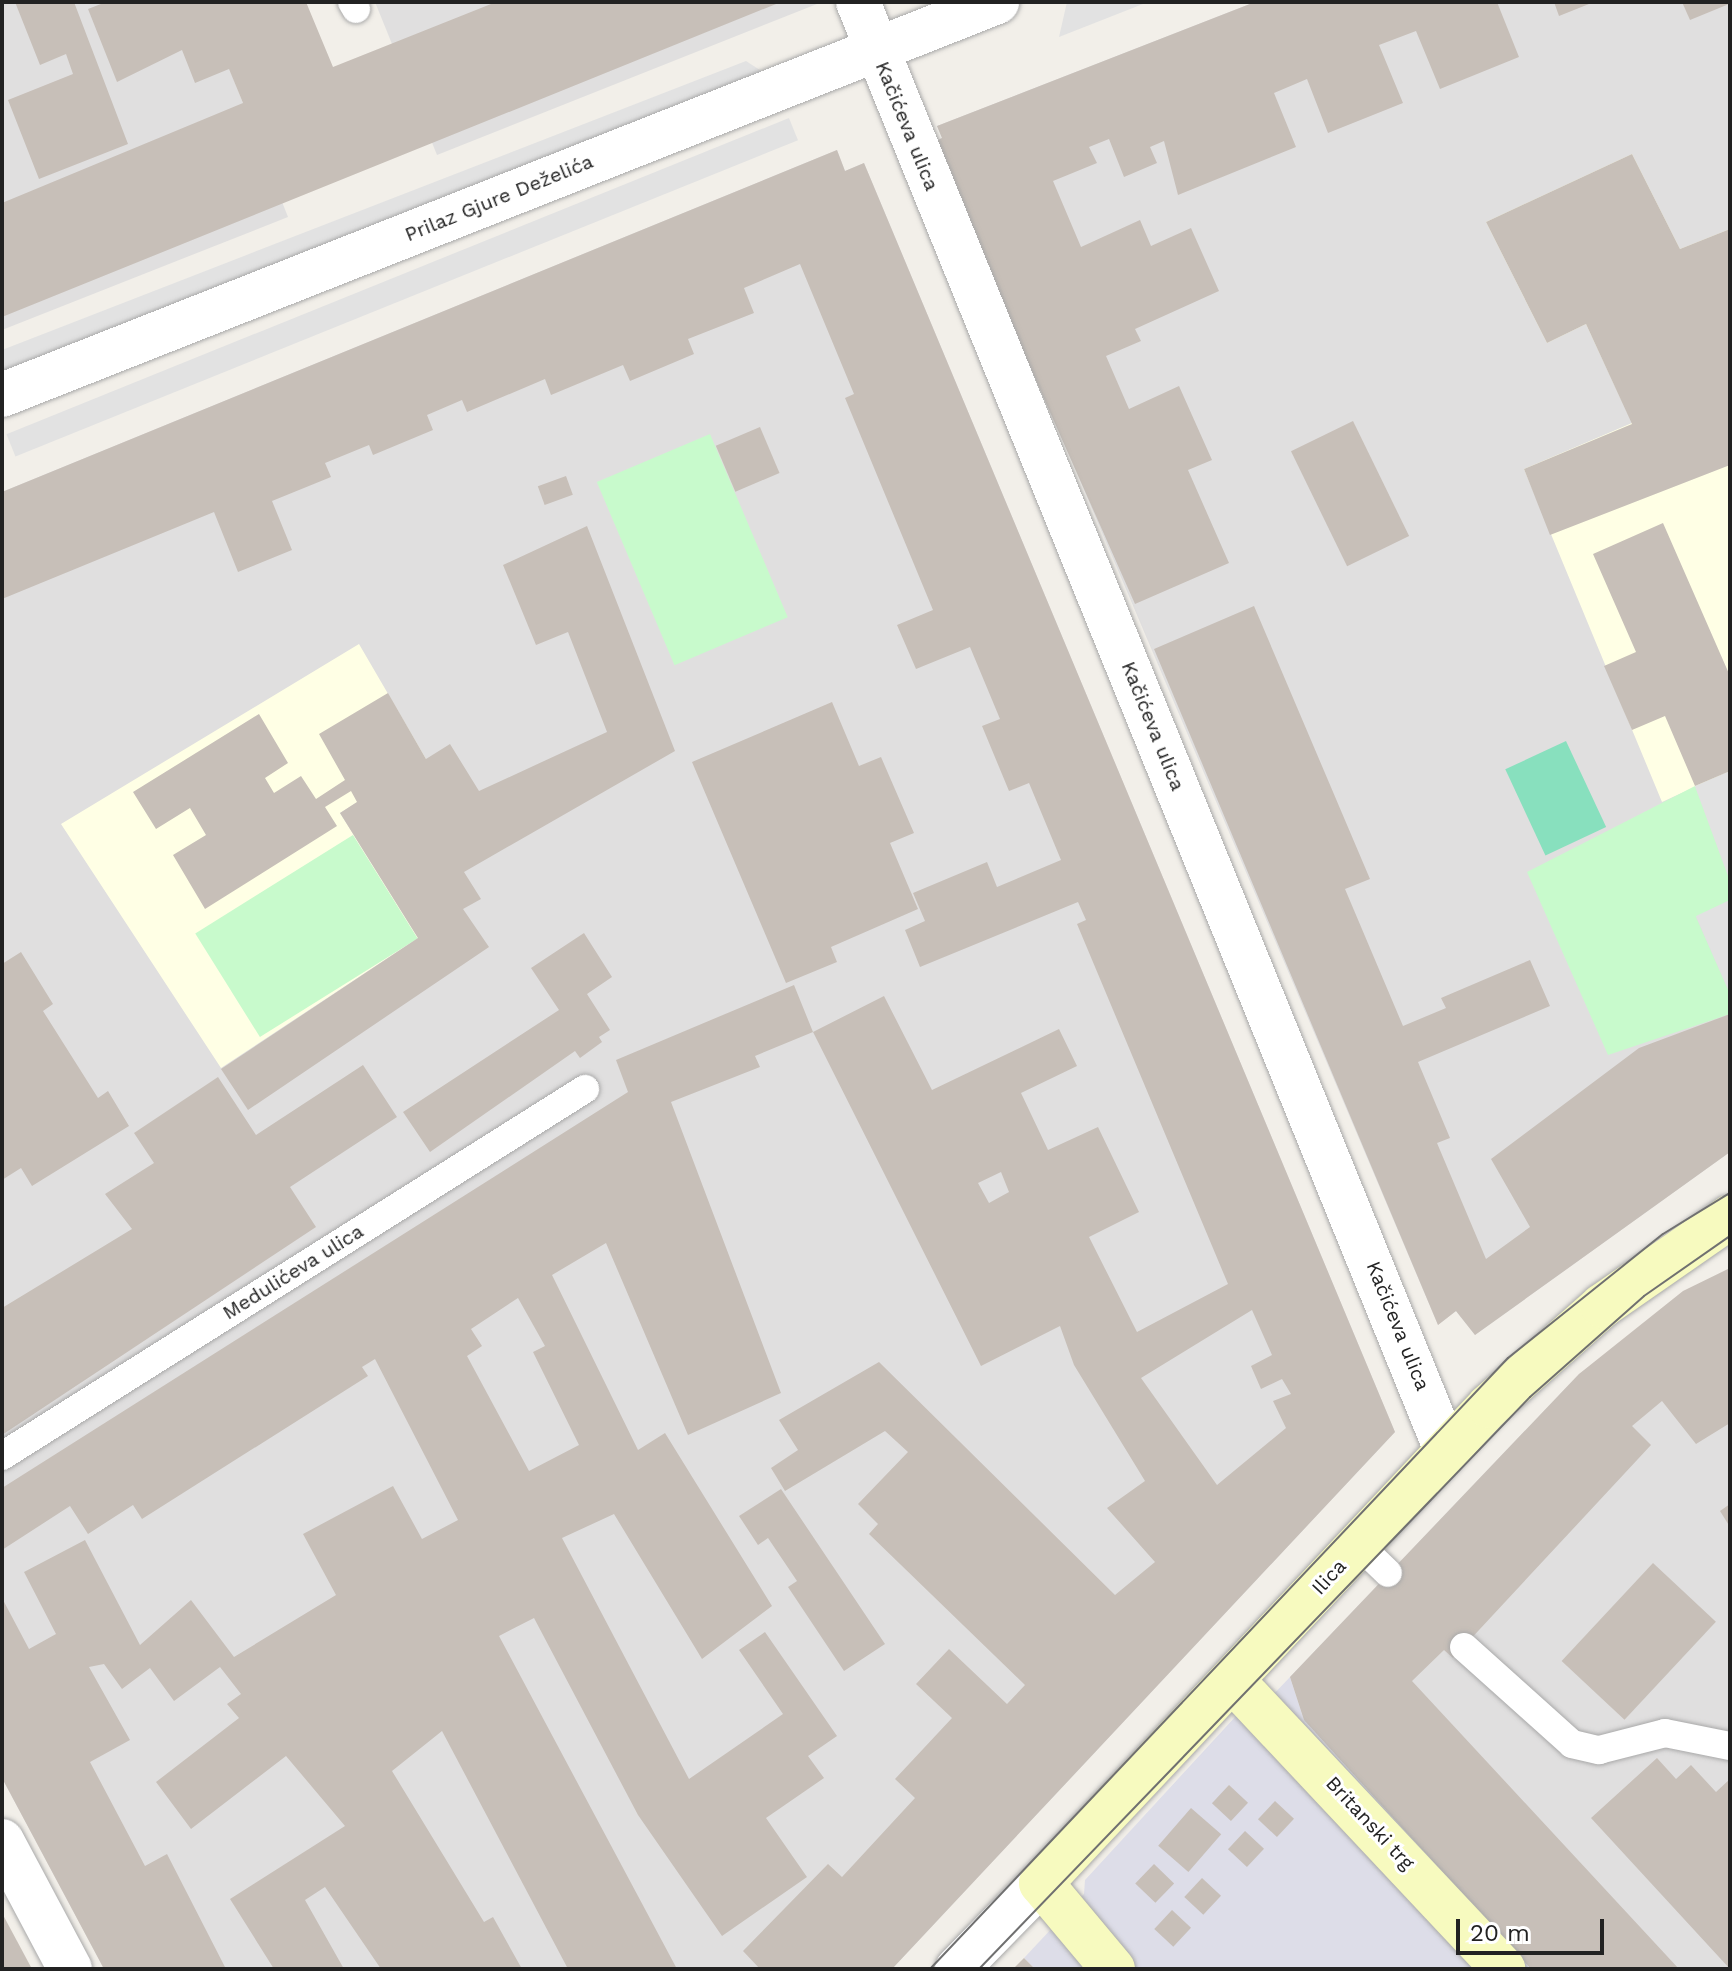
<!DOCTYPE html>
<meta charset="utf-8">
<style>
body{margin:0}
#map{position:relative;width:1732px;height:1971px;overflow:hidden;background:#f2efe9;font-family:"Work Sans",sans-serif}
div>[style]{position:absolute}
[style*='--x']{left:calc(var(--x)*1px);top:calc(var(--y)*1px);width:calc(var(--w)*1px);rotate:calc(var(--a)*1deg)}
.residential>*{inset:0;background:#e0dfdf}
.education>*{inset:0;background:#ffffe5}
.park>*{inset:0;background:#c8facc;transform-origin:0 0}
.pitch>*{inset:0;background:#88e0be;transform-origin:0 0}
.parking>*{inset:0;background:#e2e2e2;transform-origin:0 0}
.plaza>*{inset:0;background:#dddde8}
.building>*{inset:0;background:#c7bfb8;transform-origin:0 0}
.roads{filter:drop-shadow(0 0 2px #a9a9a9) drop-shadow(0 0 2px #a9a9a9)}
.service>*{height:28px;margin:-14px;padding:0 14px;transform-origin:14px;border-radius:14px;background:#fff}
.minor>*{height:44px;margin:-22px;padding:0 22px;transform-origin:22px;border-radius:22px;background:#fff}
.tertiary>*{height:44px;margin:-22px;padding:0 22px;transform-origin:22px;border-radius:22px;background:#fff}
.secondary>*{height:44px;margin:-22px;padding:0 22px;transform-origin:22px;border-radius:22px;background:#f7fabf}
.tram>*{height:2px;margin:-1px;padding:0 1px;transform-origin:1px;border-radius:1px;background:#707070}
span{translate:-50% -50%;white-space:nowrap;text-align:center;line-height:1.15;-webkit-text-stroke:6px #fff;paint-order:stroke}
.street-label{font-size:20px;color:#222}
.frame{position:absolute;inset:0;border:4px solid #222;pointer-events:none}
.scale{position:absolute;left:1456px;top:1919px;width:148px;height:36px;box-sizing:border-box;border:4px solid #222;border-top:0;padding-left:10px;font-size:24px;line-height:28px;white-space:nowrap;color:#222;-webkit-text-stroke:6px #fff;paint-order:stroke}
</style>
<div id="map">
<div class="residential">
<div style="clip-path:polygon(2px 2px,203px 2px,288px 217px,2px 330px)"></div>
<div style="clip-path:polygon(375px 2px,816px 2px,817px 4px,437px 155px)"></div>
<div style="clip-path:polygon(1255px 2px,1730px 2px,1730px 1152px,1475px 1335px,1456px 1311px,1438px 1325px,936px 141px,942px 138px,937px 126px)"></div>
<div style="clip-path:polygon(837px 150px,845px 171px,864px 163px,1395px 1432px,892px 1969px,104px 1969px,2px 1778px,2px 492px)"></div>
<div style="clip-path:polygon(1730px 1268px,1730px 1969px,1531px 1969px,1304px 1720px,1290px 1677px,1579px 1374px)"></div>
</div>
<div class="education">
<div style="clip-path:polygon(1632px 154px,1680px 249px,1730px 229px,1730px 771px,1662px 802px,1524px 469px,1632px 423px,1586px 324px,1547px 343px,1486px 222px)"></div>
<div style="clip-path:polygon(359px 644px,426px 759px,340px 813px,418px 938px,221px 1068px,61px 824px)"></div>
</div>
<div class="park">
<div style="left:710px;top:434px;width:199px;height:123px;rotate:67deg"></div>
<div style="clip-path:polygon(1695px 786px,1730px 881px,1730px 900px,1696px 917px,1730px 994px,1730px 1014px,1608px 1055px,1527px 872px)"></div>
<div style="left:353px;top:835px;width:122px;height:186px;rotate:58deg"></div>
</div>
<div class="pitch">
<div style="left:1566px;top:741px;width:95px;height:67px;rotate:65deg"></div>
</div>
<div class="parking">
<div style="clip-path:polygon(1067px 2px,1148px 2px,1059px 37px)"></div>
<div style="clip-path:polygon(746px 61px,769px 76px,2px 378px,2px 350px)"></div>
<div style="left:789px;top:118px;width:24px;height:844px;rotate:68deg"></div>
<div style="clip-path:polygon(1730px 771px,1730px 881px,1695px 786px)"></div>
<div style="clip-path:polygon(1730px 900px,1730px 994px,1696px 916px)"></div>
</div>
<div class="plaza">
<div style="clip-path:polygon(1290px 1677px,1304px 1720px,1531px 1969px,1035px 1969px,1024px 1958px,1084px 1894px,1085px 1880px,1236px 1716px,1245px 1724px)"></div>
</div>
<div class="building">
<div style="clip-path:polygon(15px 2px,74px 2px,128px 144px,39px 179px,8px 100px,73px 74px,66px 54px,40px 65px)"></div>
<div style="clip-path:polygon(106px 2px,306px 2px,333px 67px,496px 2px,781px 2px,2px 317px,2px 203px,243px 103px,229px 69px,195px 83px,182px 50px,117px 82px,88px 9px)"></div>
<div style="clip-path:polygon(1255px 2px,1497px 2px,1519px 57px,1440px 89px,1416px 31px,1379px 45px,1403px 103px,1328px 133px,1307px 79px,1274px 93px,1296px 147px,1178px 195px,1164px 141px,1150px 147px,1157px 163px,1124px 177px,1109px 139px,1089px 147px,1097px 163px,1053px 181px,1081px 247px,1140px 220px,1151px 246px,1191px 228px,1219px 291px,1135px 329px,1141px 341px,1106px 356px,1129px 409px,1179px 386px,1212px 460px,1188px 470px,1229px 563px,1135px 604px,994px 286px,936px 141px,942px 138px,937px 126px)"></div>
<div style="clip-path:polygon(1554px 2px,1594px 2px,1559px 16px)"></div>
<div style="clip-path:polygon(1682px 2px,1728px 2px,1729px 4px,1690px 20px)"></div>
<div style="clip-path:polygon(evenodd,837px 150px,845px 171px,864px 163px,1395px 1432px,892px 1969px,760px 1969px,743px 1951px,828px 1864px,842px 1877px,915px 1798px,895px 1779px,952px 1718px,916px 1684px,949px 1649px,1007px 1704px,1025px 1685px,869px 1534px,878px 1524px,858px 1504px,908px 1452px,885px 1431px,785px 1491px,771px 1468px,798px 1450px,779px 1420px,879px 1362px,1115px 1595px,1155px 1562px,1107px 1508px,1145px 1481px,1074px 1365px,1060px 1326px,981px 1366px,813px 1032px,884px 996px,932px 1090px,1059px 1029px,1077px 1066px,1021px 1093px,1048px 1150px,1098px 1127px,1139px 1212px,1089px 1237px,1137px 1332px,1228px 1284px,1077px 924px,1086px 920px,1078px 902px,920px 967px,905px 930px,925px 921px,913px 893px,987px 862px,997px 887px,1061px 860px,1029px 783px,1009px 791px,982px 726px,1000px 719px,970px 647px,916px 669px,897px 625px,933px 610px,845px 398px,854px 394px,800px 264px,744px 288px,754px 313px,688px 339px,694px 354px,630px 381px,623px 365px,551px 395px,545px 379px,467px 412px,462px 400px,427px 415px,433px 430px,373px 455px,369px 445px,325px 463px,331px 477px,272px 501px,292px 550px,238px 572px,214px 512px,2px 599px,2px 492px,837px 150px,1001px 1172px,1009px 1192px,989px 1203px,978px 1183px,1001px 1172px,837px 150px,1252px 1310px,1272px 1355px,1251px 1366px,1261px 1389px,1282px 1379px,1291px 1394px,1273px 1401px,1286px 1428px,1217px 1485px,1141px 1378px,1252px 1310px)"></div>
<div style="clip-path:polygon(1632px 154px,1680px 249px,1730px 229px,1730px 465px,1550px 535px,1524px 469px,1632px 424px,1586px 324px,1547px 343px,1486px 222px)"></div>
<div style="left:1353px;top:421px;width:128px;height:69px;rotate:64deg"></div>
<div style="left:760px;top:427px;width:50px;height:48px;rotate:67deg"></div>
<div style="left:566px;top:476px;width:20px;height:30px;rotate:70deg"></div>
<div style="clip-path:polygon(1663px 523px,1730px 676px,1730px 771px,1695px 786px,1665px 716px,1632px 730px,1604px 666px,1636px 652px,1593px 554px)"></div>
<div style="clip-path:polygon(587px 526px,675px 751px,464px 872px,481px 899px,463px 909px,489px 947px,248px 1110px,221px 1069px,418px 938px,340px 813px,357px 802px,351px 791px,325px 807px,337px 826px,205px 909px,173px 855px,206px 835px,190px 808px,156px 829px,133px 792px,259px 714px,288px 763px,265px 778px,274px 793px,301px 776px,316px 799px,345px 780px,319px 734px,388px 693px,426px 759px,450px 744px,479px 791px,607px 732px,568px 632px,536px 645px,503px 565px)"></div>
<div style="clip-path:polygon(1254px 606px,1370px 879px,1345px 889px,1403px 1026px,1446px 1008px,1441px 998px,1530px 960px,1550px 1006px,1418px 1062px,1450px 1138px,1437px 1143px,1486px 1259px,1530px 1227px,1491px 1159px,1639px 1048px,1730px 1014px,1730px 1152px,1475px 1335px,1456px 1311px,1438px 1325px,1154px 649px)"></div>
<div style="clip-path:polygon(832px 702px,859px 766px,881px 757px,914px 833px,890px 843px,918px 909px,831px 947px,837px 962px,786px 983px,692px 762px)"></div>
<div style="clip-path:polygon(584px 933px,612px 977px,587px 994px,610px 1030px,599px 1037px,602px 1042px,580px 1058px,575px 1051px,430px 1152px,403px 1112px,559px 1010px,531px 968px)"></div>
<div style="clip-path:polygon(21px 952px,53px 1004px,43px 1011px,98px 1098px,108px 1091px,129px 1126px,32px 1186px,21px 1168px,2px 1180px,2px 964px)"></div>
<div style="clip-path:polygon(evenodd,794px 985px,813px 1032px,755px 1056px,760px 1067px,671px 1102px,781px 1393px,688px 1435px,606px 1243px,552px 1275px,638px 1450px,665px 1433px,772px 1606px,702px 1659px,614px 1514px,562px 1538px,689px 1779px,783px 1714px,739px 1650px,765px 1632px,837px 1736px,808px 1756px,824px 1778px,766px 1818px,807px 1877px,722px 1936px,638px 1815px,534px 1618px,499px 1636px,677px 1969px,568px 1969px,442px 1731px,392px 1771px,484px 1922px,493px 1917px,522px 1969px,381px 1969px,325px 1887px,305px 1900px,344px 1969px,274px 1969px,230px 1899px,345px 1826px,286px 1756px,191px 1829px,156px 1782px,239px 1718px,227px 1704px,241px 1694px,220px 1667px,174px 1701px,150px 1668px,122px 1689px,104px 1664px,89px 1667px,130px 1740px,90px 1762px,145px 1866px,167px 1854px,226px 1969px,104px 1969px,2px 1778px,2px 1598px,29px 1649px,56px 1634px,24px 1572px,85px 1540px,140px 1645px,191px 1600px,234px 1657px,336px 1595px,303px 1534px,393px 1486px,422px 1539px,458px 1520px,375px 1359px,362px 1367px,368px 1376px,142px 1519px,133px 1505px,88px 1534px,70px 1506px,2px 1550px,2px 1488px,628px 1092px,616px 1060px,794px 985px,518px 1298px,545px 1346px,533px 1352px,579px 1445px,529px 1471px,467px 1356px,482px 1346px,471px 1329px,518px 1298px)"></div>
<div style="clip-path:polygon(363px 1065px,397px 1117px,290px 1187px,316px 1227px,2px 1435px,2px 1308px,132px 1229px,105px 1194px,154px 1163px,134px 1133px,218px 1077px,256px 1135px)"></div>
<div style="clip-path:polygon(1730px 1268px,1730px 1423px,1696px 1444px,1662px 1401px,1632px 1426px,1651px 1445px,1453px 1658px,1444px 1650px,1412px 1681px,1679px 1969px,1531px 1969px,1304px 1720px,1290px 1677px,1579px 1374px,1683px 1291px)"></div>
<div style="clip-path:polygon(781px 1489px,885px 1644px,844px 1671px,788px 1587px,797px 1581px,768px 1538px,758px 1545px,739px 1516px)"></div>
<div style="clip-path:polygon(1730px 1504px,1730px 1527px,1720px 1511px)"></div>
<div style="left:1653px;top:1563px;width:86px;height:134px;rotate:43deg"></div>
<div style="clip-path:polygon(1657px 1758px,1676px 1779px,1691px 1765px,1716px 1792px,1730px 1779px,1730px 1969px,1591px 1818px)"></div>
<div style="left:1229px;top:1785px;width:26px;height:25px;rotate:43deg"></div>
<div style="left:1275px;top:1801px;width:26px;height:25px;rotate:43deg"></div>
<div style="left:1191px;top:1808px;width:40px;height:50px;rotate:41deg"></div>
<div style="left:1245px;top:1831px;width:26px;height:25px;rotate:43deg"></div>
<div style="left:1154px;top:1864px;width:28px;height:27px;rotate:44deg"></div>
<div style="left:1202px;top:1878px;width:26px;height:26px;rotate:43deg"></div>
<div style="left:1172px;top:1910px;width:26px;height:26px;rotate:43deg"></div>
<div style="clip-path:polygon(2px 1913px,32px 1969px,2px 1969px)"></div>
<div style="clip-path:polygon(1024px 1958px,1035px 1969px,1013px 1969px)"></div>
</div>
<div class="roads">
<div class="service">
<div style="--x:352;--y:2;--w:8;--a:60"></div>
<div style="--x:2;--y:1456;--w:689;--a:-32.19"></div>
<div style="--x:1359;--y:1545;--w:40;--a:44"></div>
<div style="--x:1464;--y:1647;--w:145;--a:41.9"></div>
<div style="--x:1572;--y:1744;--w:28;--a:13"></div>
<div style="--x:1599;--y:1750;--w:68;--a:-14.4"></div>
<div style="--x:1665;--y:1733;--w:66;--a:11.3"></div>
</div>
<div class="minor">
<div style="--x:2;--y:1841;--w:145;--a:62"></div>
</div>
<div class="tertiary">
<div style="--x:858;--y:2;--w:1563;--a:67.9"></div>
<div style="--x:2;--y:395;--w:1070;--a:-21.55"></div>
<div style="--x:957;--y:1969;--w:120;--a:-45.7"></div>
</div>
<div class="secondary">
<div style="--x:1233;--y:1681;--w:395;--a:46.8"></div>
<div style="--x:1113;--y:1969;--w:112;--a:-129.9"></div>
<div style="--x:1041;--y:1883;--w:654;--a:-46.8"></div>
<div style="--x:1489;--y:1406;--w:151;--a:-41.5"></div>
<div style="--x:1602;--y:1306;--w:156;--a:-34.8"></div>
</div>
</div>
<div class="tram">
<div style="--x:930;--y:1969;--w:841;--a:-46.59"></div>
<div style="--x:1508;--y:1358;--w:198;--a:-38.7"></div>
<div style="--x:1663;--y:1234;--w:79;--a:-31.5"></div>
<div style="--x:979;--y:1969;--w:794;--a:-46.07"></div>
<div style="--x:1530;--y:1397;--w:152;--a:-41.5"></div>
<div style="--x:1644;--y:1296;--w:105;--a:-34.9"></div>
</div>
<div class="street-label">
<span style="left:907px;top:126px;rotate:68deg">Kačićeva ulica</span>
<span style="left:499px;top:198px;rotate:-22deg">Prilaz Gjure Deželića</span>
<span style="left:1153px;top:726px;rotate:68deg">Kačićeva ulica</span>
<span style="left:293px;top:1272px;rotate:-32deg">Medulićeva ulica</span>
<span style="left:1398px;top:1326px;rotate:68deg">Kačićeva ulica</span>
<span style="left:1329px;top:1577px;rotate:-47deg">Ilica</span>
<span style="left:1370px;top:1823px;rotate:47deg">Britanski trg</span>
</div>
<div class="frame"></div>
<div class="scale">20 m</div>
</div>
